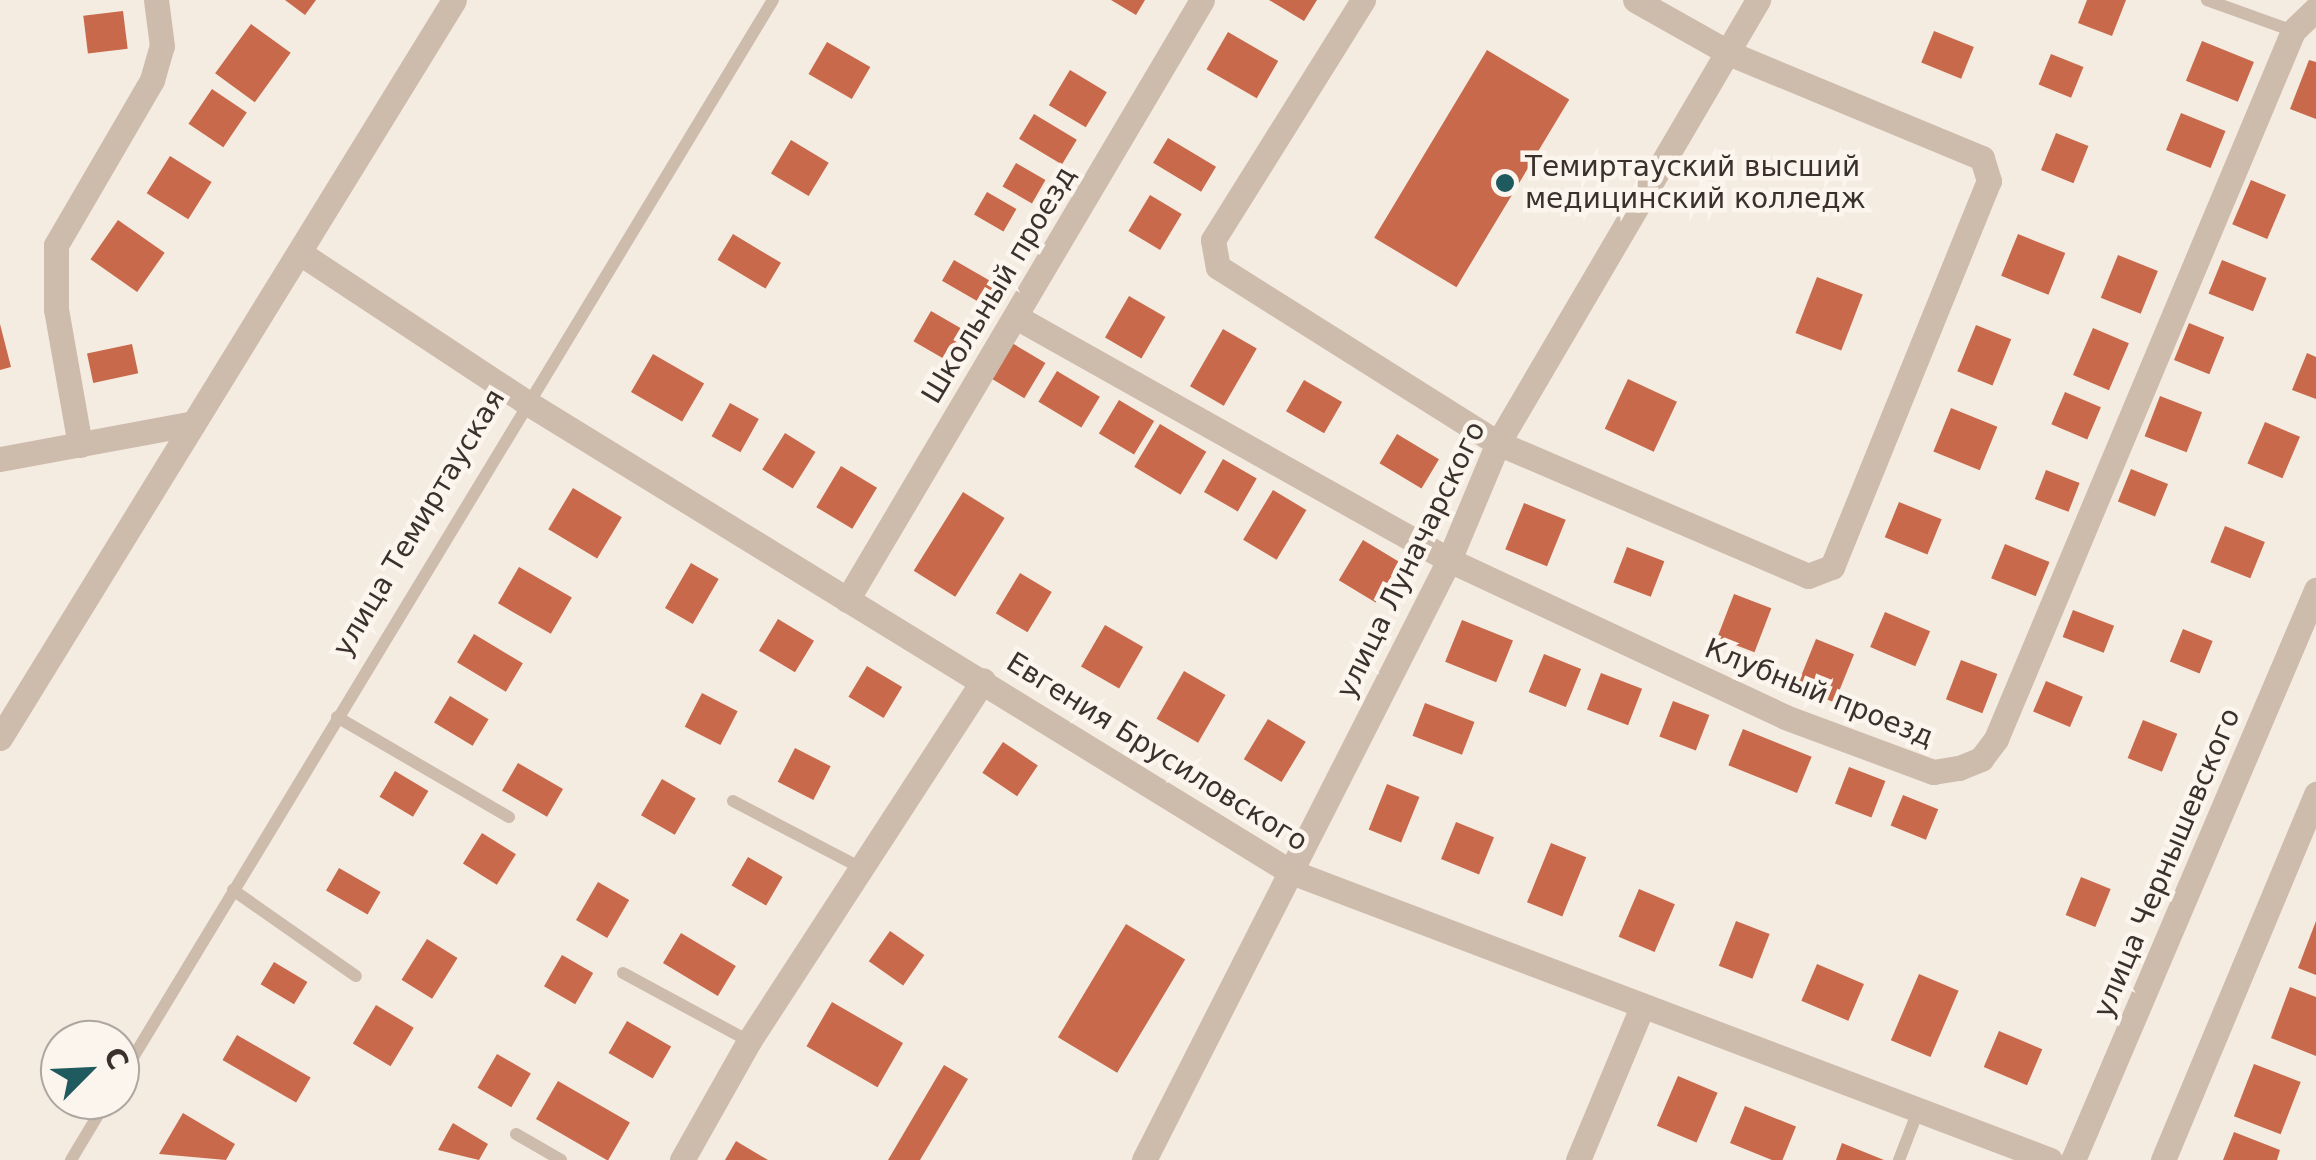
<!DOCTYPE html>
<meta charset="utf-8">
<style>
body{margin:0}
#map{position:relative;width:2316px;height:1160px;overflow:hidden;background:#f4ebe1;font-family:"DejaVu Sans",sans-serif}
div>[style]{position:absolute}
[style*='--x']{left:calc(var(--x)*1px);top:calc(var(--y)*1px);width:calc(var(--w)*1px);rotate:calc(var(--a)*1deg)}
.building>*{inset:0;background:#c8694b;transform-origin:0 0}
.service>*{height:12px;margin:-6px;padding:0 6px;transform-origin:6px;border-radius:6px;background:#cdbbac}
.minor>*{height:25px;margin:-12.5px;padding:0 12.5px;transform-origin:12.5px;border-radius:12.5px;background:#cdbbac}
.tertiary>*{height:25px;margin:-12.5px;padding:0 12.5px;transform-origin:12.5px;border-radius:12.5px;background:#cdbbac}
.dots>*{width:28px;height:28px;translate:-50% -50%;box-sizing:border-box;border:5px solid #fbf5ee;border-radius:50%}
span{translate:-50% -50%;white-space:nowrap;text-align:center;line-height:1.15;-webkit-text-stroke:9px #fbf5ee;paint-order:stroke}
.poi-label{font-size:28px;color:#3b302b}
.left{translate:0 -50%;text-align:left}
.street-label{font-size:28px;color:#3b302b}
.north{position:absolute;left:40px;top:1020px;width:100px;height:100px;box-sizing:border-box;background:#fbf5ee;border:2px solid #aea6a0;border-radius:50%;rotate:66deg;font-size:28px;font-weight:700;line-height:40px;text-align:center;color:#3b302b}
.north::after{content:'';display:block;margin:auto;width:35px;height:45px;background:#1f5a5e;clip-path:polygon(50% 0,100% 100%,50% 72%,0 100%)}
</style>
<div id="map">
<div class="building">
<div style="clip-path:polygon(285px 0,316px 0,305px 15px)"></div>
<div style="clip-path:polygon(1111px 0,1145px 0,1136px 15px)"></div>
<div style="clip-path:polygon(1269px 0,1317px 0,1304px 21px)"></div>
<div style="clip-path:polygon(2087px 0,2126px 0,2112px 36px,2078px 23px)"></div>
<div style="left:123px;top:11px;width:38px;height:40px;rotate:83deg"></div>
<div style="left:251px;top:24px;width:49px;height:61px;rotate:36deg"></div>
<div style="left:1934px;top:31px;width:43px;height:34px;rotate:22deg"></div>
<div style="left:1228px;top:32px;width:58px;height:43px;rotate:30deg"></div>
<div style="left:2202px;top:41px;width:56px;height:43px;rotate:22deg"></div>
<div style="left:827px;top:42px;width:50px;height:37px;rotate:30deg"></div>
<div style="left:1487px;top:50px;width:96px;height:219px;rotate:31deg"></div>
<div style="left:2051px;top:54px;width:35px;height:33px;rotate:22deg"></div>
<div style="clip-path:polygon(2309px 60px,2316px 62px,2316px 119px,2290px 109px)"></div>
<div style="left:1070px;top:70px;width:43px;height:41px;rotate:31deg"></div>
<div style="left:212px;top:89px;width:42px;height:42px;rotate:34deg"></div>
<div style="left:2181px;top:113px;width:48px;height:40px;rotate:22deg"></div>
<div style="left:1034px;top:114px;width:50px;height:29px;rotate:31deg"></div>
<div style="left:2056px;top:133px;width:35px;height:40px;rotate:22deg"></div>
<div style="left:1168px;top:138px;width:56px;height:29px;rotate:31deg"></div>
<div style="left:791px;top:140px;width:44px;height:39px;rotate:31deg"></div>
<div style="left:170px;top:156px;width:49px;height:44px;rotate:32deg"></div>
<div style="left:1016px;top:163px;width:34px;height:27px;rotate:30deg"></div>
<div style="left:2251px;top:180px;width:38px;height:48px;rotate:23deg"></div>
<div style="left:987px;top:192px;width:34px;height:26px;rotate:30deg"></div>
<div style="left:1150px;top:195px;width:37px;height:42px;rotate:31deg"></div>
<div style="left:118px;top:220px;width:57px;height:48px;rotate:35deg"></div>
<div style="left:733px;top:234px;width:56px;height:30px;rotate:31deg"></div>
<div style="left:2018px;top:234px;width:51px;height:45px;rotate:22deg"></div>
<div style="left:2118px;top:255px;width:43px;height:46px;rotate:22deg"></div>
<div style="left:954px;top:260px;width:48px;height:24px;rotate:30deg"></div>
<div style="left:2222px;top:260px;width:48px;height:36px;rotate:22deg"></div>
<div style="left:1817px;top:277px;width:49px;height:60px;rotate:21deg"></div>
<div style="left:1129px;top:296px;width:42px;height:48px;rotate:30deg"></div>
<div style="left:931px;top:311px;width:44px;height:35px;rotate:30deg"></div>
<div style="left:2189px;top:323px;width:38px;height:40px;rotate:22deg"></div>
<div style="clip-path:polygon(0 324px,11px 367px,0 370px)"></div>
<div style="left:1976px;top:325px;width:38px;height:50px;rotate:22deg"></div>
<div style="left:2093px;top:328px;width:39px;height:51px;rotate:23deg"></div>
<div style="left:1223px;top:329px;width:39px;height:66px;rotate:30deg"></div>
<div style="left:1012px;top:343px;width:39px;height:41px;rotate:31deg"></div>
<div style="left:132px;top:344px;width:30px;height:46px;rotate:78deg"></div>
<div style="clip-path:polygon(2307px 353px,2316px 357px,2316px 399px,2292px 390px)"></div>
<div style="left:653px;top:354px;width:59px;height:44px;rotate:30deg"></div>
<div style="left:1057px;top:371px;width:50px;height:36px;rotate:31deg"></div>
<div style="left:1628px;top:379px;width:54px;height:55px;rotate:25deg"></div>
<div style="left:1304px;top:380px;width:44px;height:36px;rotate:30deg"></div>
<div style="left:2065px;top:392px;width:39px;height:35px;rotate:23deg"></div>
<div style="left:2160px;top:396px;width:45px;height:43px;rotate:21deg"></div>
<div style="left:1119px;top:400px;width:41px;height:39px;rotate:31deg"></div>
<div style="left:730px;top:403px;width:33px;height:38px;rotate:29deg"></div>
<div style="left:1951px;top:408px;width:50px;height:47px;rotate:22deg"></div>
<div style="left:2265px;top:422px;width:38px;height:45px;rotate:23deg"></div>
<div style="left:1160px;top:424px;width:54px;height:50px;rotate:31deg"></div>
<div style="left:785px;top:433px;width:36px;height:43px;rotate:32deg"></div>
<div style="left:1397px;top:434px;width:49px;height:34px;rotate:31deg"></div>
<div style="left:1223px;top:459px;width:39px;height:38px;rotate:30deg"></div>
<div style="left:841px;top:466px;width:42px;height:48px;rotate:31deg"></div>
<div style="left:2131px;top:469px;width:40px;height:35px;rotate:22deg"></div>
<div style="left:2046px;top:470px;width:36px;height:31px;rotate:21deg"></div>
<div style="left:573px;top:488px;width:57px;height:48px;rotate:31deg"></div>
<div style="left:1273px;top:490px;width:39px;height:58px;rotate:31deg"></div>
<div style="left:963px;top:492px;width:49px;height:93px;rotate:32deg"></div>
<div style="left:1899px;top:502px;width:46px;height:38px;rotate:22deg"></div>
<div style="left:1524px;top:503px;width:45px;height:50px;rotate:22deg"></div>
<div style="left:2225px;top:526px;width:43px;height:39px;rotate:22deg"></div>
<div style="left:1363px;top:540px;width:43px;height:47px;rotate:31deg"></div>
<div style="left:2005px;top:544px;width:48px;height:37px;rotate:22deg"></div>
<div style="left:1627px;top:547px;width:40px;height:38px;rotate:21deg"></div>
<div style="left:691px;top:563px;width:32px;height:52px;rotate:30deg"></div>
<div style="left:519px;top:567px;width:61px;height:42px;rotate:30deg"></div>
<div style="left:1020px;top:573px;width:37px;height:47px;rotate:31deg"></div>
<div style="left:1734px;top:594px;width:40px;height:47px;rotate:21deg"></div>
<div style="left:2073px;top:610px;width:44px;height:29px;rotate:21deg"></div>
<div style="left:1885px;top:612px;width:49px;height:38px;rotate:23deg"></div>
<div style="left:778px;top:619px;width:42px;height:37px;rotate:31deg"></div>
<div style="left:1462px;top:620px;width:55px;height:45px;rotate:22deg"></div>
<div style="left:1105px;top:625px;width:44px;height:48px;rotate:30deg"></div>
<div style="left:2183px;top:629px;width:32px;height:35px;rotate:22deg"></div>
<div style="left:474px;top:634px;width:57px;height:33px;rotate:31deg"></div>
<div style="left:1816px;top:639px;width:41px;height:52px;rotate:22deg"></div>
<div style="left:1544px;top:654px;width:40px;height:41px;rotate:22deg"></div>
<div style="left:1961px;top:660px;width:39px;height:42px;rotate:21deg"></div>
<div style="left:867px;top:666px;width:41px;height:36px;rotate:31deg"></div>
<div style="left:1184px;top:671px;width:48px;height:55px;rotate:30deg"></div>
<div style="left:1601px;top:673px;width:44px;height:39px;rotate:21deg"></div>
<div style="left:2046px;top:681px;width:40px;height:33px;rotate:23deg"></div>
<div style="left:702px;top:693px;width:40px;height:38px;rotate:27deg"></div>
<div style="left:450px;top:696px;width:45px;height:31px;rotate:31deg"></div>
<div style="left:1673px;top:701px;width:39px;height:38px;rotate:21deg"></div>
<div style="left:1425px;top:703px;width:53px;height:35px;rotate:21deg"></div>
<div style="left:1268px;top:719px;width:44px;height:47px;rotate:31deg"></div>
<div style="left:2143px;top:720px;width:37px;height:41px;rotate:22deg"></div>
<div style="left:1743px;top:729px;width:74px;height:39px;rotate:22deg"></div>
<div style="left:1003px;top:742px;width:42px;height:37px;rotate:34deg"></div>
<div style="left:795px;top:748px;width:40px;height:38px;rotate:27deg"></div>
<div style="left:518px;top:763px;width:52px;height:32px;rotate:30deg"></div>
<div style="left:1849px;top:767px;width:39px;height:39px;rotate:21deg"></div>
<div style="left:395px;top:771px;width:39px;height:30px;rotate:31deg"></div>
<div style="left:662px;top:779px;width:39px;height:42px;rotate:30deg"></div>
<div style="left:1387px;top:784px;width:35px;height:49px;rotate:22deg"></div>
<div style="left:1903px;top:795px;width:38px;height:33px;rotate:22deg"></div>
<div style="left:1456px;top:822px;width:41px;height:40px;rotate:22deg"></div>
<div style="left:482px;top:833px;width:40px;height:36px;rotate:32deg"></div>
<div style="left:1551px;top:843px;width:38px;height:64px;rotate:22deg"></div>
<div style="left:748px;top:857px;width:40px;height:33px;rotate:30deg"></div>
<div style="left:339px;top:868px;width:48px;height:26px;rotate:30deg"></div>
<div style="left:2081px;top:877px;width:32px;height:41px;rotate:22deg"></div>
<div style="left:598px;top:882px;width:36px;height:44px;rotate:30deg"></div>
<div style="left:1639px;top:889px;width:39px;height:52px;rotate:23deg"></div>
<div style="left:1736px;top:921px;width:36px;height:48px;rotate:21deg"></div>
<div style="clip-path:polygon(2316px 921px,2316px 975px,2298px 968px)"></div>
<div style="left:1126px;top:924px;width:69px;height:132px;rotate:31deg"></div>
<div style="left:890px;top:931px;width:42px;height:37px;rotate:35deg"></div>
<div style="left:681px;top:933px;width:64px;height:35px;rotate:31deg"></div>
<div style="left:427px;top:939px;width:36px;height:48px;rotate:32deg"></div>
<div style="left:562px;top:955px;width:36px;height:36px;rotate:30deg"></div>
<div style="left:274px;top:962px;width:39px;height:26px;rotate:31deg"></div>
<div style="left:1817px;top:964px;width:51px;height:40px;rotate:23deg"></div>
<div style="left:1919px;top:974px;width:43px;height:72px;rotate:23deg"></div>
<div style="clip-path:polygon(2290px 987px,2316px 997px,2316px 1056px,2271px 1038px)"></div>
<div style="left:832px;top:1002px;width:82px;height:51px;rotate:30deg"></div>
<div style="left:376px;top:1005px;width:44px;height:45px;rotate:31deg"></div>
<div style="left:627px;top:1021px;width:51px;height:37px;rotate:30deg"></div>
<div style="left:1999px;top:1031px;width:47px;height:39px;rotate:23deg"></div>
<div style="left:237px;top:1035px;width:85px;height:29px;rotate:30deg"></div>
<div style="left:497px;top:1054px;width:39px;height:39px;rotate:30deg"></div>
<div style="left:2254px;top:1064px;width:50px;height:56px;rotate:21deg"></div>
<div style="clip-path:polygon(944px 1065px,968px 1079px,920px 1160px,888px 1160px)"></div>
<div style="left:1678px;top:1076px;width:43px;height:54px;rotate:23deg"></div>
<div style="left:558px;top:1081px;width:83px;height:44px;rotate:30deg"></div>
<div style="left:1745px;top:1106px;width:55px;height:40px;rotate:22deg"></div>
<div style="clip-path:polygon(183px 1113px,235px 1144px,226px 1160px,159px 1154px)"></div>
<div style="clip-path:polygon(453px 1123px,488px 1144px,479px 1160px,438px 1150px)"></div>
<div style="clip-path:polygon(2234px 1132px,2280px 1150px,2277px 1160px,2223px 1160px)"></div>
<div style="clip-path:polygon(736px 1141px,768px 1160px,725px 1160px)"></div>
<div style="clip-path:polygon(1842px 1143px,1884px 1160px,1836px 1160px)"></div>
</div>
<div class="service">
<div style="--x:2207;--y:0;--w:91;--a:19.8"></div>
<div style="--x:337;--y:717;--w:199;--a:30.2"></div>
<div style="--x:733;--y:801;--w:144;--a:27.6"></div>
<div style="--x:233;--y:890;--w:150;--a:35"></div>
<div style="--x:623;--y:973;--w:143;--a:28.4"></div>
<div style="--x:120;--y:1079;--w:1261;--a:-58.82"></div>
<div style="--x:516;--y:1134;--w:52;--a:30"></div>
<div style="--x:71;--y:1160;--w:70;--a:-59"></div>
<div style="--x:1899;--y:1160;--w:53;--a:-68.8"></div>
</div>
<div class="minor">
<div style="--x:1363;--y:0;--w:283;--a:122"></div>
<div style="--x:1213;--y:240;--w:27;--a:80"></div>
<div style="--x:1218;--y:267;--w:331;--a:32.2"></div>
<div style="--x:1498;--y:443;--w:337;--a:23.2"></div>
<div style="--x:1808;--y:576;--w:26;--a:-21"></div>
<div style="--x:1832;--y:567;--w:417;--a:-67.9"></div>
<div style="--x:1989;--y:181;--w:24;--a:-107"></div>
<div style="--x:1982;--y:158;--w:272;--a:-157.5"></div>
<div style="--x:1731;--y:54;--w:110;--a:-150.6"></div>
<div style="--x:1016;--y:317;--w:497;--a:29.3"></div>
<div style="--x:1449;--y:560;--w:371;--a:25"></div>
<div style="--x:1785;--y:717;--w:158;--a:20.4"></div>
<div style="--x:1933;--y:772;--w:26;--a:-9"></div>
<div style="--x:1959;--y:768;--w:24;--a:-22"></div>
<div style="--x:1981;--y:759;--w:25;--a:-53"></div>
<div style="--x:1996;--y:739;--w:768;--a:-67.24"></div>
<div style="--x:2293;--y:31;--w:32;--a:-44"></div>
<div style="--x:80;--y:445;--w:138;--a:-100"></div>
<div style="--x:56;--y:309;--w:64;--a:-90"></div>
<div style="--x:56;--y:245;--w:191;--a:-59.8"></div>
<div style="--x:152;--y:80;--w:35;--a:-74"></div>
<div style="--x:162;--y:46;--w:46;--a:-97.4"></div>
<div style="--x:847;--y:600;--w:697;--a:-59.39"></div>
<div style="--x:682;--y:1160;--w:137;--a:-60.6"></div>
<div style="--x:749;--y:1041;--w:430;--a:-57"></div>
<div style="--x:1144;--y:1160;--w:673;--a:-63.05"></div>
<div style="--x:1449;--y:560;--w:127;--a:-67.3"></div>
<div style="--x:1498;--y:443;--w:514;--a:-59.59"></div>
<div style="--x:1578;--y:1160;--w:166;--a:-67.3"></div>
<div style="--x:2163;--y:1160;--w:397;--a:-67.3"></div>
</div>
<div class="tertiary">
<div style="--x:303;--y:255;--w:267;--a:33.4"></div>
<div style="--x:526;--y:402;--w:896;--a:31.58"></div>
<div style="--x:1289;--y:871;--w:814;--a:20.79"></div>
<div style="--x:0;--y:459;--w:197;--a:-10.5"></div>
<div style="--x:0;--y:738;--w:866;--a:-58.4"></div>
<div style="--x:2073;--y:1160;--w:620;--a:-66.91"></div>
</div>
<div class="dots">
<div style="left:1505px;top:183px;background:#1f5a5e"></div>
</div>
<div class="poi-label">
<span class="left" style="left:1525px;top:183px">Темиртауский высший<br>медицинский колледж</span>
</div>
<div class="street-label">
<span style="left:999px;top:285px;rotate:-59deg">Школьный проезд</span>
<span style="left:419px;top:523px;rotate:-59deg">улица Темиртауская</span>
<span style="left:1411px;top:560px;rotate:-64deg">улица Луначарского</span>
<span style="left:1819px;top:693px;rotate:22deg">Клубный проезд</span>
<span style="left:1157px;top:752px;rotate:32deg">Евгения Брусиловского</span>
<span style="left:2167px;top:863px;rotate:-67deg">улица Чернышевского</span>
</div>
<div class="north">С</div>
</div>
